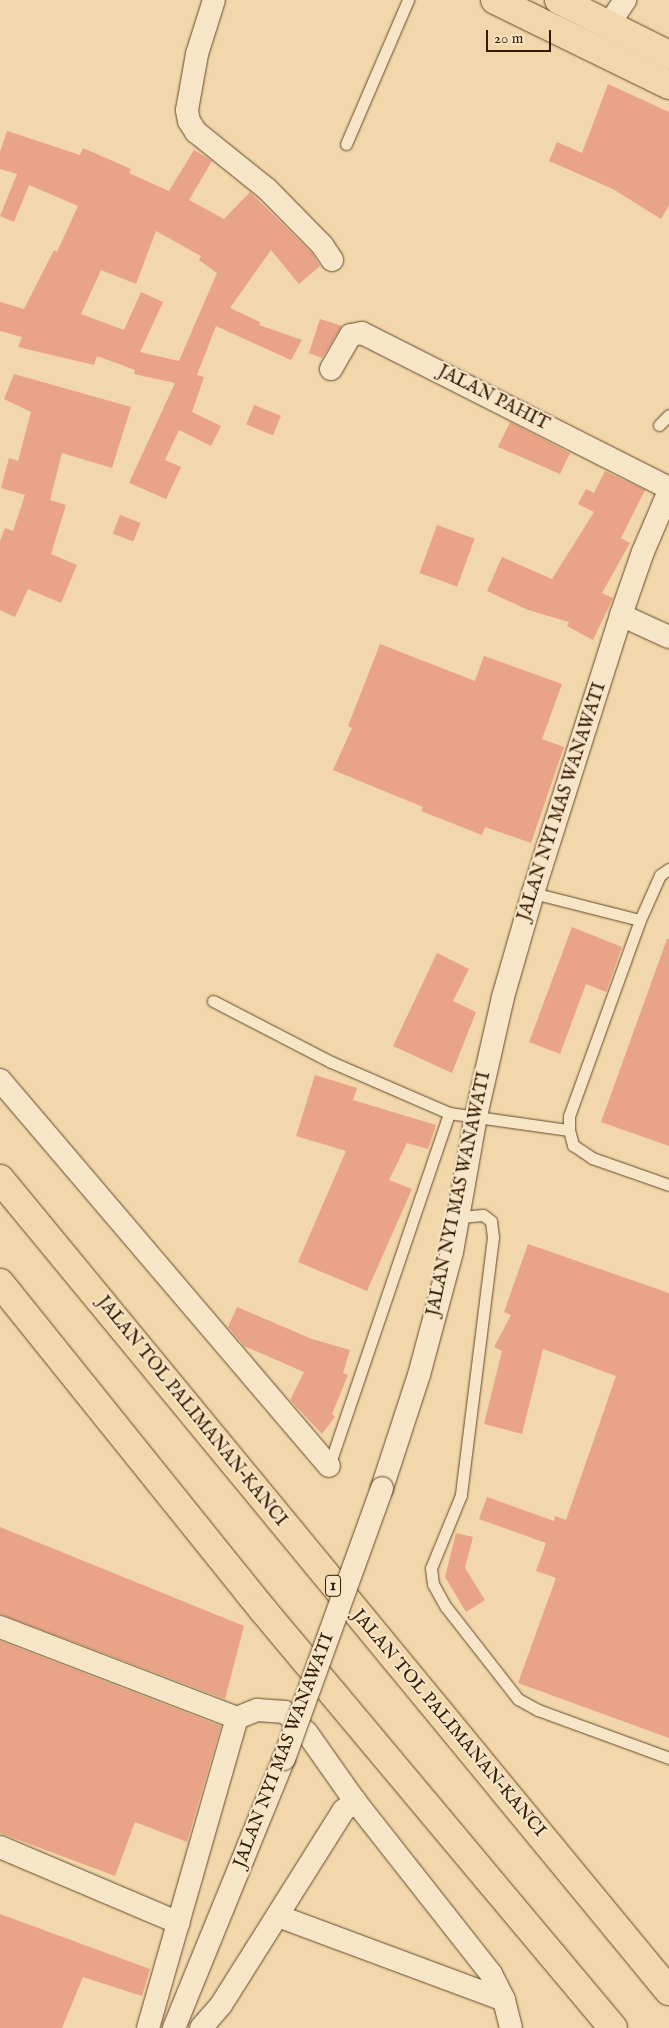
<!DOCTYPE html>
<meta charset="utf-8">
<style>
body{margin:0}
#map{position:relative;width:669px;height:2028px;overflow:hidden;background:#f2d7aa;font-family:"IM FELL English",serif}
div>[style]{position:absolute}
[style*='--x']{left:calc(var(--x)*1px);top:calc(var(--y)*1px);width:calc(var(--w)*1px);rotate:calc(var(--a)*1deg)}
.building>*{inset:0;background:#e9a387;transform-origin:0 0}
.roads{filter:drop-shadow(0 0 1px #64492b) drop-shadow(0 0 1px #64492b)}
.service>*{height:11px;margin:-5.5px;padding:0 5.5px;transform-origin:5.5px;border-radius:5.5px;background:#f7e5c8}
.minor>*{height:22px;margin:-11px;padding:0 11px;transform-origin:11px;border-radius:11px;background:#f7e5c8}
.trunk>*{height:28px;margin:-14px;padding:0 14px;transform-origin:14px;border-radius:14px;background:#f2d7aa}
.motorway>*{height:28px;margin:-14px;padding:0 14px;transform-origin:14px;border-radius:14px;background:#f2d7aa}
.bridges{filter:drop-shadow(0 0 1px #64492b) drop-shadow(0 0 1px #64492b)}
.minor-bridge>*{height:22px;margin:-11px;padding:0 11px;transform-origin:11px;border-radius:11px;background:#f7e5c8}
span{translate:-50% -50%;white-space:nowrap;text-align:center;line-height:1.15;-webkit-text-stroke:4.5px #f7e5c8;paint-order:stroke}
.shield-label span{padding:1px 4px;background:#f7e5c8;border:1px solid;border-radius:4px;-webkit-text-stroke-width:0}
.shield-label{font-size:16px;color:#341a01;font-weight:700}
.street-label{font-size:18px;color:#341a01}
.scale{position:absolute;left:486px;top:30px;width:65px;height:22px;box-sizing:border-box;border:2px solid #341a01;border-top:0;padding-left:6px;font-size:15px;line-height:18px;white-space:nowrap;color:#341a01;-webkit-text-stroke:4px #f7e5c8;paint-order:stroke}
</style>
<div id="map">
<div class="building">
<div style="clip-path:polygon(608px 84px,669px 112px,669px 205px,661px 219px,613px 189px,549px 161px,557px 142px,582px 153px)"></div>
<div style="clip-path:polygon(evenodd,7px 131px,80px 155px,83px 148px,131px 169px,129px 173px,169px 191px,194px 150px,212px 161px,189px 200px,224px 219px,250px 192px,312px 253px,320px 266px,299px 284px,271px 250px,230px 308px,260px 322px,259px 325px,302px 340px,291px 360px,216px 326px,197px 375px,204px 377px,192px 412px,221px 426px,211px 446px,179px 430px,165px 460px,181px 467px,166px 499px,129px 483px,175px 383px,134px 374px,135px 370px,97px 356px,94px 365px,18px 347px,22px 337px,0 331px,0 302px,24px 309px,54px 250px,57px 252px,78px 206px,29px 185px,14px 222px,0 216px,17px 174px,0 169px,0 152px,7px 131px,156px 231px,201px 256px,199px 260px,217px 273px,179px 361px,140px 352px,163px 302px,141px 292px,124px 330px,81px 314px,101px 270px,136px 284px,156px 231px)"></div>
<div style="clip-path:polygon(320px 319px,342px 326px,322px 358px,309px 353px)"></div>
<div style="clip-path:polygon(14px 374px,131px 407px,112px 468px,62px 453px,50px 500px,66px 505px,51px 554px,77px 565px,61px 603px,28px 589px,15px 617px,0 610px,0 541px,5px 528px,13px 531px,25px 495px,1px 488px,9px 458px,18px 461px,31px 412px,4px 399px)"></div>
<div style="left:254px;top:405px;width:29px;height:21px;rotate:22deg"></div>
<div style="clip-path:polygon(510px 422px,570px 453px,560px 474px,498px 447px)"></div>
<div style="clip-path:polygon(605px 471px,645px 490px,621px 538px,630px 543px,602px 593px,613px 598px,593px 640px,567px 626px,569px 622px,528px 610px,487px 591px,502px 557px,552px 579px,594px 512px,578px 504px,586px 489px,594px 493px)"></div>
<div style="left:120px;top:515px;width:22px;height:20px;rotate:21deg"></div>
<div style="left:437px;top:525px;width:40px;height:51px;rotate:20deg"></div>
<div style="clip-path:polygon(380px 644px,475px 681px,484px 656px,562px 684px,542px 739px,564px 747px,531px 843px,485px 827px,482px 835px,421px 811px,423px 807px,333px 770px,352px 728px,348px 726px)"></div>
<div style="clip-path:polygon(572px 927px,622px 947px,606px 992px,586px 984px,560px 1054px,529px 1042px)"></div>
<div style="clip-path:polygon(667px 939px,669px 939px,669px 1146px,601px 1122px)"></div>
<div style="clip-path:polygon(437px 953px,469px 969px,453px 1001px,476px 1012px,452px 1073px,393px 1046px)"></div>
<div style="clip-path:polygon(315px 1075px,357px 1088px,353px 1100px,436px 1125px,428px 1149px,407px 1143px,389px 1180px,412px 1189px,367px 1291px,298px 1262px,346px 1151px,296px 1136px)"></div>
<div style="clip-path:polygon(528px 1244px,669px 1293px,669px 1738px,518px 1683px,556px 1578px,536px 1571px,546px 1543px,479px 1519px,487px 1497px,554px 1521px,555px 1516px,566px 1520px,616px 1376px,543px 1349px,522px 1434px,484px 1424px,502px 1351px,494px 1347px,511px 1315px,504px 1312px)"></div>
<div style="clip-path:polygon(237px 1307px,312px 1339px,350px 1350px,343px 1373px,348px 1375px,332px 1414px,335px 1417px,322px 1434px,290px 1400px,304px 1372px,244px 1346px,228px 1327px)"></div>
<div style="clip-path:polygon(0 1527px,244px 1626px,225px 1699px,0 1614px)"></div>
<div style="clip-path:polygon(456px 1533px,473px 1537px,465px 1568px,485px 1600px,466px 1612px,445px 1577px)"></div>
<div style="clip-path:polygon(0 1641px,221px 1726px,187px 1842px,135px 1822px,115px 1876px,0 1833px)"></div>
<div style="clip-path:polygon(0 1914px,150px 1969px,142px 1996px,83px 1977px,62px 2028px,0 2028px)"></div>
</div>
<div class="roads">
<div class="service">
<div style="--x:346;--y:144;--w:157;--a:-66.7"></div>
<div style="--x:659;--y:425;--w:14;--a:-45"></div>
<div style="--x:533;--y:893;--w:110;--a:14.2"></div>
<div style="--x:640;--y:920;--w:208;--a:109.9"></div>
<div style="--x:569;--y:1116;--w:14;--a:90"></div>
<div style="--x:569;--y:1130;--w:16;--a:75"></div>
<div style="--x:573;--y:1145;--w:23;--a:34"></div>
<div style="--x:592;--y:1158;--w:82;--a:19.3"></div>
<div style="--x:640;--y:920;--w:49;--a:-66"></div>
<div style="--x:660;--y:875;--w:11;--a:-34"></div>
<div style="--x:213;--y:1001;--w:133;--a:27.3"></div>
<div style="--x:331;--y:1062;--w:129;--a:23.4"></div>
<div style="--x:460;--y:1217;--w:23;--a:-5"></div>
<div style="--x:483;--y:1215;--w:10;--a:37"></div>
<div style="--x:491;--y:1221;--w:16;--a:83"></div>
<div style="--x:493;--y:1237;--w:260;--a:97.1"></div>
<div style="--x:461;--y:1495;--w:79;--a:112.3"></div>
<div style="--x:431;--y:1568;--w:16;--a:83"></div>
<div style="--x:433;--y:1584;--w:26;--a:61"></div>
<div style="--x:446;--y:1607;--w:117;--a:52"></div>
<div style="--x:518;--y:1699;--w:23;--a:29"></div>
<div style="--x:538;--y:1710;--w:140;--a:20.1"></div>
<div style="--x:329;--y:1466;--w:373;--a:-71.2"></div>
<div style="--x:449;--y:1113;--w:121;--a:8.1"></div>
</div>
<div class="minor">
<div style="--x:214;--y:0;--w:57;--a:107.5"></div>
<div style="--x:197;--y:54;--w:57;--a:100.1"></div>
<div style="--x:187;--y:110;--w:11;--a:80"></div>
<div style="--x:189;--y:121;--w:13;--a:58"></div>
<div style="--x:196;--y:132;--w:91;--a:38.8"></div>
<div style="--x:267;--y:189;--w:78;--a:45.5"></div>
<div style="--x:322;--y:245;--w:18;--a:56"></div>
<div style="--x:609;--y:24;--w:29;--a:-56"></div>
<div style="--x:331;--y:369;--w:39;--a:-60"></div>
<div style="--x:351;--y:335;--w:11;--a:-10"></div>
<div style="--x:362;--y:333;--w:344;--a:26.8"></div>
<div style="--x:621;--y:615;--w:53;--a:24.6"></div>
<div style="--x:0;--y:1080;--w:507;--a:49.56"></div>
<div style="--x:382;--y:1488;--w:119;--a:-71.9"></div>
<div style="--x:419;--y:1375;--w:127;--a:-75"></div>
<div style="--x:452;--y:1252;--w:138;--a:-80"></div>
<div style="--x:476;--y:1116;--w:122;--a:-77.2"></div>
<div style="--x:503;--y:997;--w:108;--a:-73.9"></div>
<div style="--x:533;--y:893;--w:292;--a:-72.4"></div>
<div style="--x:621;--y:615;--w:67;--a:-70.8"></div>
<div style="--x:643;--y:552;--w:66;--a:-66.9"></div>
<div style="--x:0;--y:1627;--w:254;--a:21"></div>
<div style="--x:237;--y:1718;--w:22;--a:-22"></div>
<div style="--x:257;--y:1710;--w:28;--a:4"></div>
<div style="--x:285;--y:1712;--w:30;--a:44"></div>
<div style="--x:307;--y:1733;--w:83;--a:54.8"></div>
<div style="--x:355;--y:1801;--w:220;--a:51.8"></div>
<div style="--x:491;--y:1974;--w:29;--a:63"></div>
<div style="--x:504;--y:2000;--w:29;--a:76"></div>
<div style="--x:0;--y:1847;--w:194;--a:23"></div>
<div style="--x:278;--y:1916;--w:241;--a:20.4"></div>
<div style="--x:148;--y:2028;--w:323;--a:-74"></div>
<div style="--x:174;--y:2028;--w:291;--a:-67.8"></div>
<div style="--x:201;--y:2028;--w:30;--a:-49"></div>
<div style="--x:221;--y:2005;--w:229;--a:-57.8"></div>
<div style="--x:343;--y:1811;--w:16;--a:-40"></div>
</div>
<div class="trunk">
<div style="--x:495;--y:0;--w:194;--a:26"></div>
<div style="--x:559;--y:0;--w:123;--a:26.6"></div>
</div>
<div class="motorway">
<div style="--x:0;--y:1179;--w:1052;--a:50.52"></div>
<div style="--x:0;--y:1283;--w:420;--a:51.2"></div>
<div style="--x:263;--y:1610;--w:545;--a:50.06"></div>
</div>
</div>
<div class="bridges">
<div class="minor-bridge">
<div style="--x:284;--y:1759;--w:288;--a:-70.1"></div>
</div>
</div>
<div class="shield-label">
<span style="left:333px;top:1586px">1</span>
</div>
<div class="street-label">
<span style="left:493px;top:399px;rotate:27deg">JALAN PAHIT</span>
<span style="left:563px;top:802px;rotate:-72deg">JALAN NYI MAS WANAWATI</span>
<span style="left:460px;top:1194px;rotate:-78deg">JALAN NYI MAS WANAWATI</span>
<span style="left:191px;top:1412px;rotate:51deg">JALAN TOL PALIMANAN–KANCI</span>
<span style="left:448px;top:1724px;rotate:50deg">JALAN TOL PALIMANAN–KANCI</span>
<span style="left:285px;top:1751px;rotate:-69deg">JALAN NYI MAS WANAWATI</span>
</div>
<div class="scale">20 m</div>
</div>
